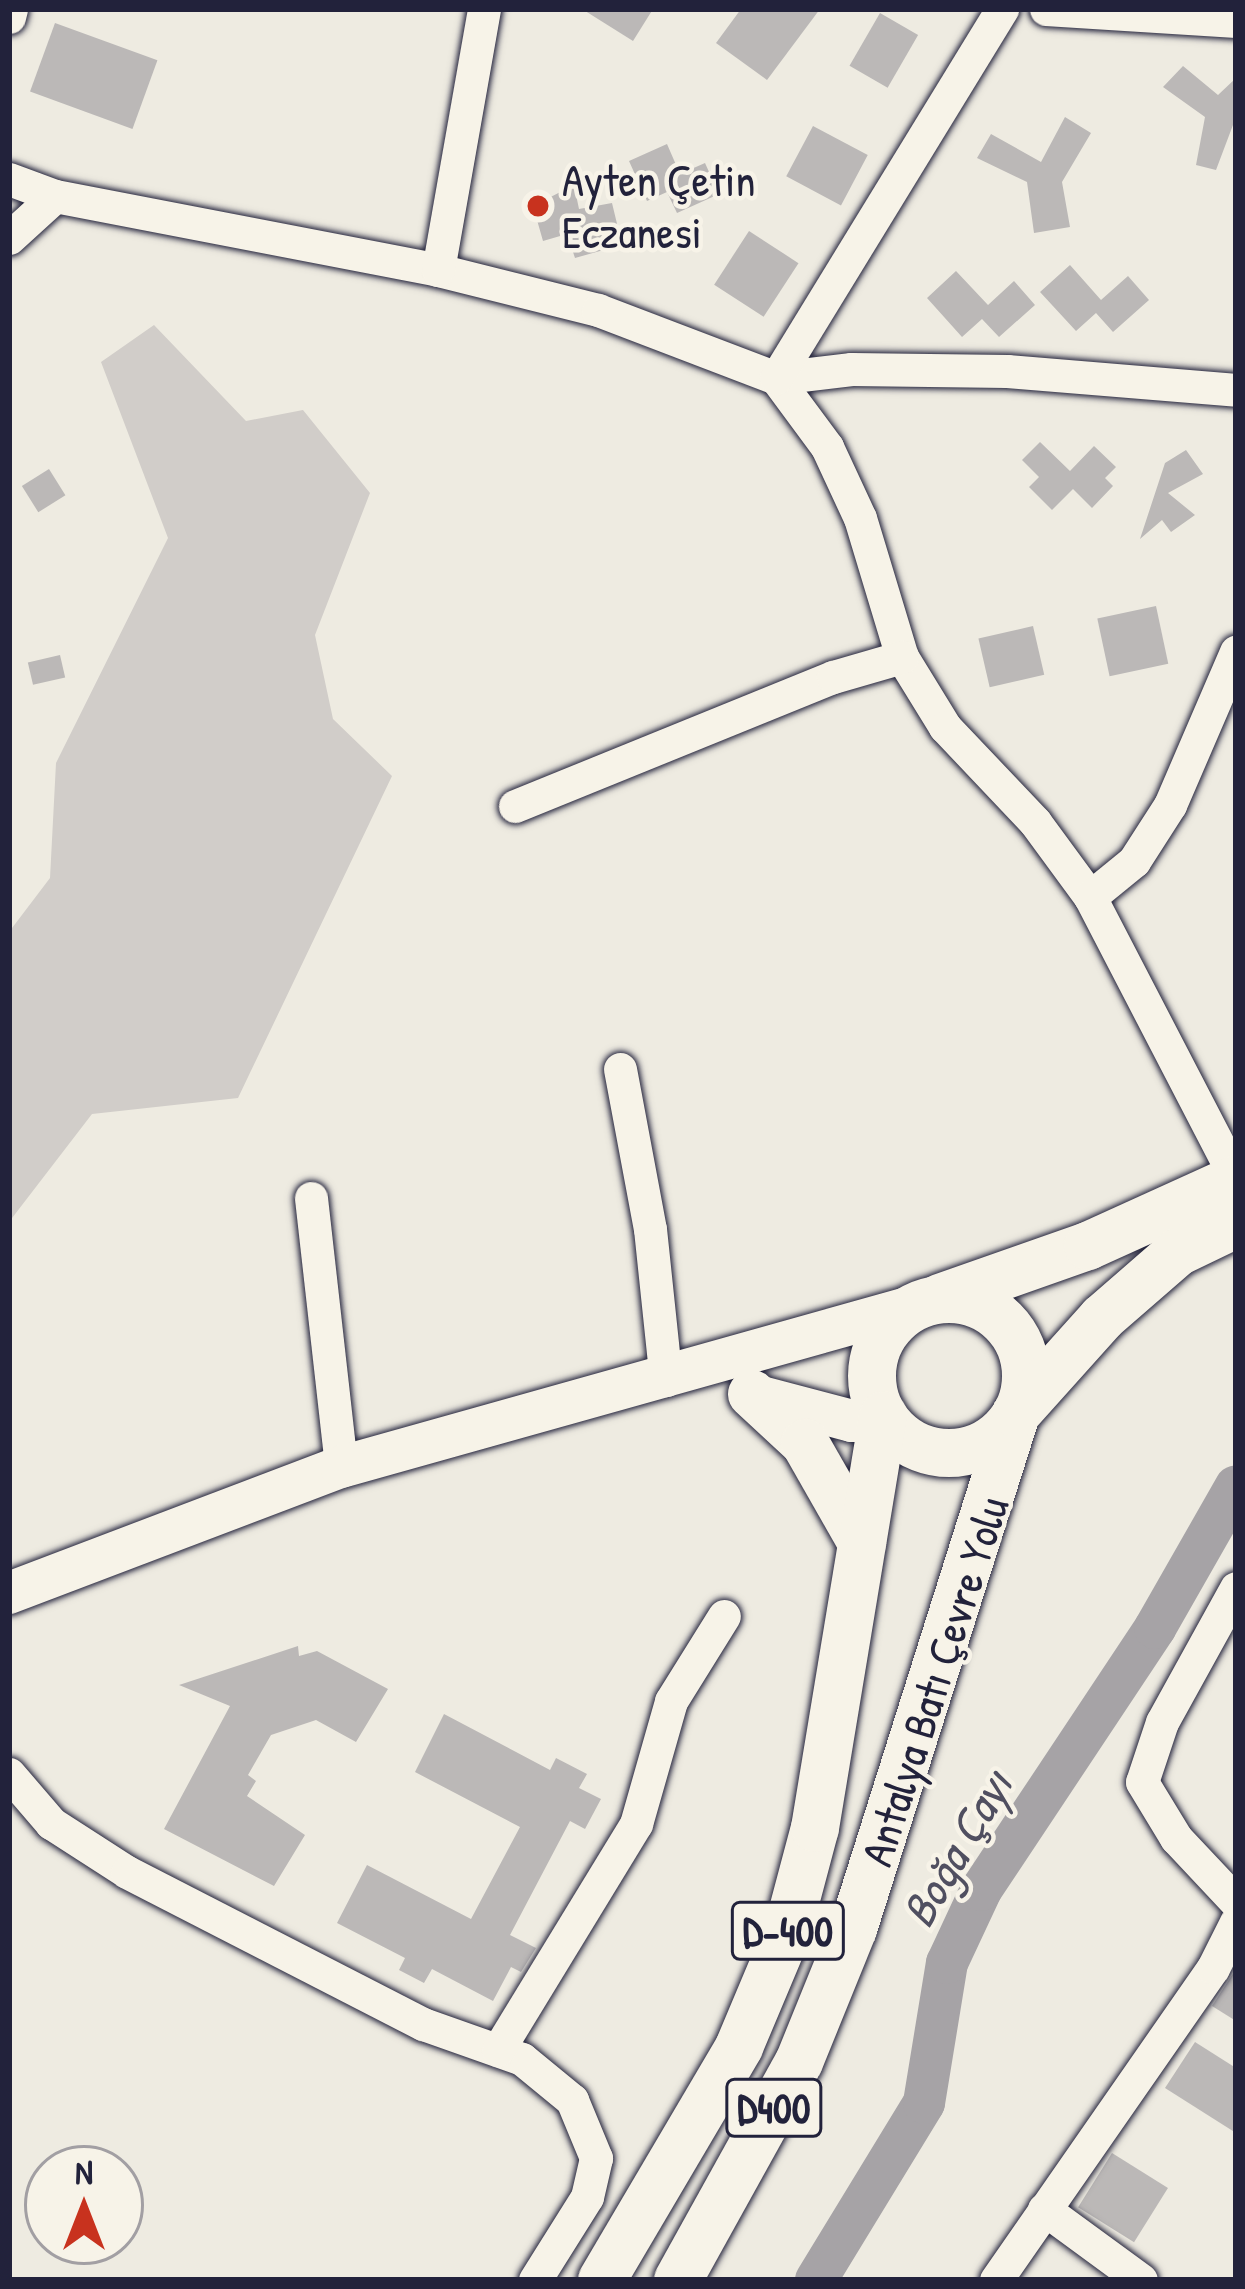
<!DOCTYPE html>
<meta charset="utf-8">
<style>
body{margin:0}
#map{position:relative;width:1245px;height:2289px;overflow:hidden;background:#eeebe1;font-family:"Patrick Hand",sans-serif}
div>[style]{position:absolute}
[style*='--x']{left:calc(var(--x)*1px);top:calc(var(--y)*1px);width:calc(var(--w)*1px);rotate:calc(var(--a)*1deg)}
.green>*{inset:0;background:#d1cdc9}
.river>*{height:42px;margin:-21px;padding:0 21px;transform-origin:21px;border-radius:21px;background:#a6a3a6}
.building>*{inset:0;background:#bbb8b7;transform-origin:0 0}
.roads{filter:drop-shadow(0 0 3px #22223b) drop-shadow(0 0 3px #22223b)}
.minor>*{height:33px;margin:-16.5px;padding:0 16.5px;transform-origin:16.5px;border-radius:16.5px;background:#f7f3e8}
.major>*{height:42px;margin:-21px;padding:0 21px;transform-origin:21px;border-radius:21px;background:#f7f3e8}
.highway>*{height:48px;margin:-24px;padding:0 24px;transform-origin:24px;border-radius:24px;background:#f7f3e8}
.highway>.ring{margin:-24px;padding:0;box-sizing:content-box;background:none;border:48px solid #f7f3e8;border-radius:50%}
.dots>*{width:33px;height:33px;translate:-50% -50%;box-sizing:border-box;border:6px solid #f7f3e8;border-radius:50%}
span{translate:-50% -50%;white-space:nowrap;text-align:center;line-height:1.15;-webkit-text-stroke:9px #f7f3e8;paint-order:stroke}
.shield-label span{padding:3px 9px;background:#f7f3e8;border:3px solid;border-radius:9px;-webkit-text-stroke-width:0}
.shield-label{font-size:42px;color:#22223b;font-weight:700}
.poi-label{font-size:45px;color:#22223b}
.left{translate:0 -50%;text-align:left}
.street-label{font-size:45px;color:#22223b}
.water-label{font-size:48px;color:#504f60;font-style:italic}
.frame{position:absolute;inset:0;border:12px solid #22223b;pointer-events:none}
.north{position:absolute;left:24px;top:2145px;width:120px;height:120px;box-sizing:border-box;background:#f7f3e8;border:3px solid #a29fa3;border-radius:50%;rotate:0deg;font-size:33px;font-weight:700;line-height:48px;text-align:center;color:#22223b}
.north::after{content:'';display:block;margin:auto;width:42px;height:54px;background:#c8321e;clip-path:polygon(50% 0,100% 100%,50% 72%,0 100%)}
</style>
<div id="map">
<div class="green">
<div style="clip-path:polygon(154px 325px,246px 421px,303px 410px,370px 493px,315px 635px,333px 719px,392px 776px,238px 1098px,92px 1114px,9px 1222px,9px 932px,50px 878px,56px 763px,168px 538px,101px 362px)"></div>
</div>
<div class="river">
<div style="--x:816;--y:2280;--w:207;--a:-58.6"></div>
<div style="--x:924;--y:2103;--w:142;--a:-80.7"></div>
<div style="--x:947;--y:1963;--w:81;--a:-65"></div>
<div style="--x:981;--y:1890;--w:315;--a:-56.4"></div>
<div style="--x:1155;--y:1628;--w:163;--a:-60.3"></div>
</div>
<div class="building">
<div style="clip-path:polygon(582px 9px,653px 9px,633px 41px)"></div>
<div style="clip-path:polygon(741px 9px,820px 9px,767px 80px,716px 43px)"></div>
<div style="left:880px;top:13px;width:44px;height:61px;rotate:30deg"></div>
<div style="left:55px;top:23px;width:109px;height:73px;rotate:20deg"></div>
<div style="clip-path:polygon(1183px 66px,1218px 95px,1236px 78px,1236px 117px,1216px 170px,1196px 165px,1205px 117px,1163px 87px)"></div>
<div style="clip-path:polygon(1065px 117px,1091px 133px,1062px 182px,1070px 227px,1034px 233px,1027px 182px,977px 158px,991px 134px,1041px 162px)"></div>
<div style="left:813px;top:126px;width:62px;height:57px;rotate:28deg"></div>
<div style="clip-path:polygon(667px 144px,680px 174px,705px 163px,719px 194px,677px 213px,667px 192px,647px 201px,629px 161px)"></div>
<div style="clip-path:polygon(574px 185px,579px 209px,612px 203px,619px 232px,604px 233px,607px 249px,575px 258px,567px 234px,543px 241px,533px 206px)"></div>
<div style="left:749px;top:231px;width:59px;height:64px;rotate:33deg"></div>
<div style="clip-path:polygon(1070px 265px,1101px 300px,1128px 276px,1149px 300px,1113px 332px,1096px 313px,1076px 331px,1040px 292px)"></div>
<div style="clip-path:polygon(956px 271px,988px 305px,1014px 281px,1035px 305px,999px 337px,982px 319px,962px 337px,927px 298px)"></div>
<div style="clip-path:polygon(1040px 442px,1070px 471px,1094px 446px,1116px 467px,1105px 478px,1113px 486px,1092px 508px,1073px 489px,1052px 510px,1029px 487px,1039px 477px,1022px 460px)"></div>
<div style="clip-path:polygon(1186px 450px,1203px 474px,1168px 493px,1195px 515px,1171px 532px,1162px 520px,1140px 539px,1165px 463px)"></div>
<div style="left:49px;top:469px;width:31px;height:32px;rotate:58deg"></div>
<div style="left:1156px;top:606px;width:59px;height:60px;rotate:78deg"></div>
<div style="left:1033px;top:626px;width:50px;height:56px;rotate:77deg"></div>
<div style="left:60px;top:655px;width:23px;height:33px;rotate:77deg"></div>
<div style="clip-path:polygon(298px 1646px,299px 1656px,317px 1651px,388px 1689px,356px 1742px,316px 1720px,271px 1735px,248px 1775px,256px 1781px,247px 1796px,305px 1835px,274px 1886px,164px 1829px,230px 1706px,179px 1685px)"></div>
<div style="clip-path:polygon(444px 1714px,550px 1770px,556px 1758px,587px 1774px,579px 1788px,601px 1799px,585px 1829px,570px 1821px,510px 1935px,536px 1948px,521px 1972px,511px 1967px,493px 2001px,432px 1969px,424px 1983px,399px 1970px,405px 1958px,337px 1923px,367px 1865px,471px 1919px,520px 1827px,415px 1772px)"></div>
<div style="clip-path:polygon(1236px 1969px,1236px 2021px,1212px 2006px)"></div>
<div style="clip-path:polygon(1195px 2042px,1236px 2068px,1236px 2133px,1165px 2088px)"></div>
<div style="left:1112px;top:2153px;width:66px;height:64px;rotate:32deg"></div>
</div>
<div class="roads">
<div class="minor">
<div style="--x:1046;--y:9;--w:190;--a:3.6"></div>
<div style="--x:9;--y:17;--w:8;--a:-76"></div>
<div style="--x:9;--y:179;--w:49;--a:20.3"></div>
<div style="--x:55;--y:196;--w:390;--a:10.9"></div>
<div style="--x:438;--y:270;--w:165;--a:14"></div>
<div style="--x:598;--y:310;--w:191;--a:20.9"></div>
<div style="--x:776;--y:378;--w:86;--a:53.5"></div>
<div style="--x:827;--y:447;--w:78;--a:65.1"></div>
<div style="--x:860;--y:518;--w:145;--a:73.2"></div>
<div style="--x:902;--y:657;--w:82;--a:58.4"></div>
<div style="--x:945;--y:727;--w:131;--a:46.5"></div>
<div style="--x:1035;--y:822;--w:93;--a:53.7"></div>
<div style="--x:1090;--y:897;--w:318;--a:62.6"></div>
<div style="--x:9;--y:238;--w:62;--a:-42.4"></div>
<div style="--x:438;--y:270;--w:265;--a:-80"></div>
<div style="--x:776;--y:378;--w:76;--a:-6.8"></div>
<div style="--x:851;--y:369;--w:156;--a:0.7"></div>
<div style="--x:1007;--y:371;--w:230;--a:4.7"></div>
<div style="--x:776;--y:378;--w:433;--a:-58.5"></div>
<div style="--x:515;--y:806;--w:343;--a:-22.1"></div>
<div style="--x:833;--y:677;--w:72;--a:-16.2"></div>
<div style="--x:1090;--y:897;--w:57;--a:-39.3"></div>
<div style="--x:1134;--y:861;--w:67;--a:-57.3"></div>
<div style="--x:1170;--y:805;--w:167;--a:-66.7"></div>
<div style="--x:620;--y:1069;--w:163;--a:79.4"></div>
<div style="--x:650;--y:1229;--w:152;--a:84"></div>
<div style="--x:311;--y:1198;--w:271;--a:83.6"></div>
<div style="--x:1236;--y:1588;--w:153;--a:118.9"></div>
<div style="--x:1162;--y:1722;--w:63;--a:108.4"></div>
<div style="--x:1142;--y:1782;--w:66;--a:58.7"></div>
<div style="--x:1176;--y:1838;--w:88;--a:46.8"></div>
<div style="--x:9;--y:1774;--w:65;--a:49.4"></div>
<div style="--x:51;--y:1823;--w:90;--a:32.8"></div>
<div style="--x:127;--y:1872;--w:333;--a:27.2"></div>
<div style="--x:423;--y:2024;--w:105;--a:19.5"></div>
<div style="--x:522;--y:2059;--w:65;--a:39.4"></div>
<div style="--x:572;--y:2100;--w:63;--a:67.5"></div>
<div style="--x:596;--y:2158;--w:40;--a:103"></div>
<div style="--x:587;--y:2197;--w:98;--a:122.1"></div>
<div style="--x:498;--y:2050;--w:265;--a:-58.6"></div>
<div style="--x:636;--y:1824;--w:128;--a:-74.1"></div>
<div style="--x:671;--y:1701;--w:100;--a:-58.1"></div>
<div style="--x:1044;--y:2209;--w:120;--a:36.2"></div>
<div style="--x:996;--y:2280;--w:380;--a:-55.2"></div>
<div style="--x:1213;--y:1968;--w:51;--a:-63.4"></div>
</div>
<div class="major">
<div style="--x:750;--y:1394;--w:106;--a:14.8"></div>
<div style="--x:852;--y:1421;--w:31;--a:-9"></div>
<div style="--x:9;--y:1593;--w:355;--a:-20.8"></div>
<div style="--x:341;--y:1467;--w:618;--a:-15.68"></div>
</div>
<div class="highway">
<div style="--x:940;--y:1298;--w:157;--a:-19.4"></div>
<div style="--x:1088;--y:1246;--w:162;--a:-24.4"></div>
<div class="ring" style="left:872px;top:1299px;width:106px;height:106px"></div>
<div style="--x:752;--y:1394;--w:72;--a:42.8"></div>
<div style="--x:805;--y:1443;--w:115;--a:60.3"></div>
<div style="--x:602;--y:2280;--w:270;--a:-59.5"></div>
<div style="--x:739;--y:2047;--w:124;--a:-67.2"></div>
<div style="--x:787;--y:1933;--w:109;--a:-75.1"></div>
<div style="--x:815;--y:1828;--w:418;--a:-80.6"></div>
<div style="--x:678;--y:2280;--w:249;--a:-61"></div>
<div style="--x:799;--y:2062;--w:144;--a:-67.9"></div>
<div style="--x:853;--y:1929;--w:540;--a:-72.44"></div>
<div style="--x:1016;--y:1414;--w:129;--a:-48.1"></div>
<div style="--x:1102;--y:1318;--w:101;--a:-41"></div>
<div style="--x:1178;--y:1252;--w:64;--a:-25.8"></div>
</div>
</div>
<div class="dots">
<div style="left:538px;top:206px;background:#c8321e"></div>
</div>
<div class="shield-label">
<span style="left:788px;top:1931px">D-400</span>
<span style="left:774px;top:2108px">D400</span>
</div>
<div class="poi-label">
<span class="left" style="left:562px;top:206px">Ayten Çetin<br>Eczanesi</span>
</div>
<div class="street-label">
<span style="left:934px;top:1681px;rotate:-72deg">Antalya Batı Çevre Yolu</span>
</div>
<div class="water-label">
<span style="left:956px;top:1848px;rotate:-60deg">Boğa Çayı</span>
</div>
<div class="frame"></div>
<div class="north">N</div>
</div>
